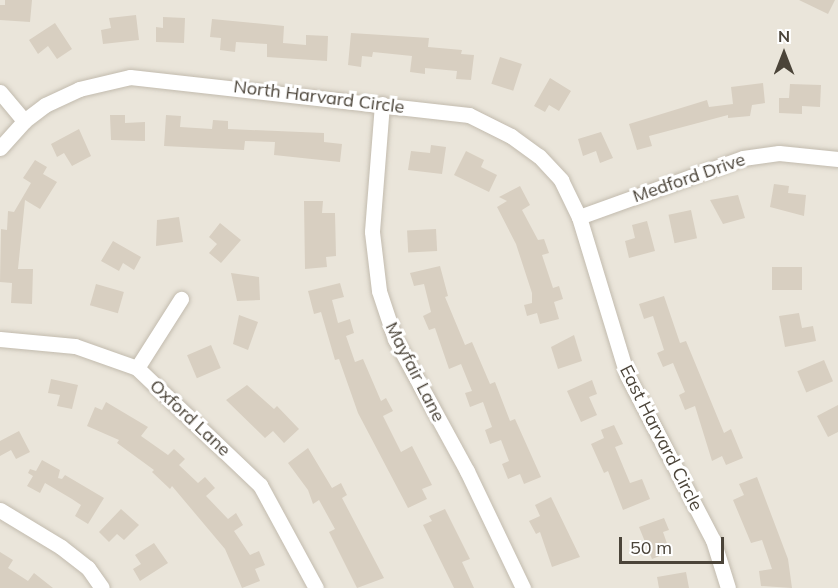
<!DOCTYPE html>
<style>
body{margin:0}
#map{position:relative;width:838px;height:588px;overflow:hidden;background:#f6f3ec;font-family:Mulish,sans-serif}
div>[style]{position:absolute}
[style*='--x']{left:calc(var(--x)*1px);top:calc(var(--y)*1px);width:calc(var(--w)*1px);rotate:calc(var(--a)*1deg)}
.residential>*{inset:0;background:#eae5da;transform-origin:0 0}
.building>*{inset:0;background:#d8cfc1;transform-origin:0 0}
.roads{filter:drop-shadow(0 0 2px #c2bbae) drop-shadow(0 0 2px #c2bbae)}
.street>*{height:15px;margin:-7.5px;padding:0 7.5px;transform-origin:7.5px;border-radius:7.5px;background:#fff}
span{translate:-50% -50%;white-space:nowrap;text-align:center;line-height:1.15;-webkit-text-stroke:6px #fff;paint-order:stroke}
.street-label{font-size:18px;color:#4b4439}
.north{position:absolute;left:754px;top:24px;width:60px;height:60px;-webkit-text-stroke:4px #fff;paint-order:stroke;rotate:0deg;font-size:16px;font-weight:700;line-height:24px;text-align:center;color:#4b4439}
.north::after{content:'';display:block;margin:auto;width:21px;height:27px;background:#4b4439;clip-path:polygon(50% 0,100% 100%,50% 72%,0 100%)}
.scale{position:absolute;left:619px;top:537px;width:105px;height:27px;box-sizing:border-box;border:3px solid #4b4439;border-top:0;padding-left:8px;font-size:18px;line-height:21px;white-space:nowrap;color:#4b4439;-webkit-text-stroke:4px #fff;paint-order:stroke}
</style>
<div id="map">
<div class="residential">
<div style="left:0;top:0;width:838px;height:588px"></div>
</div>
<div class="building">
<div style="clip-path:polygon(5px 0,32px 0,30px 22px,0 20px,0 5px,5px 5px)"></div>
<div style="clip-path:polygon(799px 0,835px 0,828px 14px)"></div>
<div style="clip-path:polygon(136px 15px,139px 40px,103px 44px,101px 30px,111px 28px,109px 18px)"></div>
<div style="clip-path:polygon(163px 17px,185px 18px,184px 43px,156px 42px,156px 27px,163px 28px)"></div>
<div style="clip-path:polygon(212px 19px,284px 26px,283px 43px,306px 45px,306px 35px,328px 36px,327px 61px,267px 57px,267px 44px,236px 42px,235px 52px,220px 50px,221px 38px,210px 37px)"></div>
<div style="clip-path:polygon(55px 23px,72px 49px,57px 59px,48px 46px,38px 54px,29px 40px)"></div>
<div style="clip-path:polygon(351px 33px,429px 38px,428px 47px,462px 50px,461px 54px,474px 55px,471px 80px,456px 79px,457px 71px,425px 68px,425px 74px,410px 72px,412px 56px,373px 52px,372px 57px,362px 56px,361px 67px,348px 65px)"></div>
<div style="left:500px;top:57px;width:23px;height:28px;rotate:18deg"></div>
<div style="clip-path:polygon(550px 78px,571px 91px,559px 111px,549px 105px,545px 112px,534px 106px)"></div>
<div style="clip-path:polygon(763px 83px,765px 103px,752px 105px,750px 116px,728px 118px,728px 115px,649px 136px,652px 146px,637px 150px,629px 124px,707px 100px,709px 107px,733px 104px,731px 87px)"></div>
<div style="clip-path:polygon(790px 84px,821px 85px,820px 107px,802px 106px,802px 114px,779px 113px,779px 98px,789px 98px)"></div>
<div style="clip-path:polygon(110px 115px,125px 115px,125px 123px,145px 122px,145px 141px,111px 140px)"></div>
<div style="clip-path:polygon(166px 115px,181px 116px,180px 127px,212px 129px,213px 120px,228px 121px,228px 129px,324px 133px,324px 142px,342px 144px,340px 162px,274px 155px,275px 142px,245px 141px,244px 150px,164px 146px)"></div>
<div style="clip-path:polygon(79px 129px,91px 156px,72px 166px,64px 153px,57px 157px,51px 144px)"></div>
<div style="clip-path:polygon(601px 132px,613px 158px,600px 163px,596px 151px,583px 156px,578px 139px)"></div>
<div style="clip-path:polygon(431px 145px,446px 147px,442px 174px,408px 170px,411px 151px,430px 153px)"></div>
<div style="clip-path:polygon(466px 151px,484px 160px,481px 167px,497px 175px,489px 192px,454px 175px)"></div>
<div style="clip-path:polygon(35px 160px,47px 167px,43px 174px,57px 182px,40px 209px,25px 200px,18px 269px,33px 269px,32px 304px,11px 303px,12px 283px,0 282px,1px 229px,7px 230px,8px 211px,14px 212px,31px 183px,23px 178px)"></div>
<div style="clip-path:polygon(774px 184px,789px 186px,788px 193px,806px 195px,804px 216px,770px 207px)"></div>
<div style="clip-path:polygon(520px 186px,530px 205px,522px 210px,538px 240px,544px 239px,549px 253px,542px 255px,553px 288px,559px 286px,563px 299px,554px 302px,559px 319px,540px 324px,537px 313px,527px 316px,524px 305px,532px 303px,532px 293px,516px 244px,497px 207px,507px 201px,499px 197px)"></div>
<div style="clip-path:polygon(738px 195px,745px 218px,723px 224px,710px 200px)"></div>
<div style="clip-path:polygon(304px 201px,323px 201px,322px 213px,335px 213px,336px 256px,326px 257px,327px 267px,305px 269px)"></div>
<div style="left:691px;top:210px;width:29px;height:23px;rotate:78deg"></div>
<div style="clip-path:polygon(179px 217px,183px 242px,156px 246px,157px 220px)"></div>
<div style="clip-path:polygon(647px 221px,655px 251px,629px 258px,625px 241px,635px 238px,632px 225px)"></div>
<div style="clip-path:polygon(220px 223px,241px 240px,221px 263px,209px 253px,217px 244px,209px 237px)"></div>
<div style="left:436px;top:229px;width:22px;height:29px;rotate:87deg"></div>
<div style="clip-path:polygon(113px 241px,141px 257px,134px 270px,123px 263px,119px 271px,101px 261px)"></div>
<div style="clip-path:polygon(440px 266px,448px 296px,445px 297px,465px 345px,472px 342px,490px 384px,495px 382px,510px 421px,515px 419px,541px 477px,524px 484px,520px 474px,508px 479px,502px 464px,509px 461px,501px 440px,490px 444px,485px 430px,492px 427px,483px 402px,470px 407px,465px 393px,472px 391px,461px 364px,449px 369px,435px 328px,429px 330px,423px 316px,431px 312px,424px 284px,414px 286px,410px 273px)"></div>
<div style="left:802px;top:267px;width:23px;height:30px;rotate:90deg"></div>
<div style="clip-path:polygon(231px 273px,259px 277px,260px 300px,237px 301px)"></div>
<div style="clip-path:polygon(340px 283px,344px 297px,332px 300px,338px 323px,350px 319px,354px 333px,346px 336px,355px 362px,363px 359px,381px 401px,386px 398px,393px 411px,383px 416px,401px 452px,412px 446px,432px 485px,422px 489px,427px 499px,408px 508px,358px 413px,339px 359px,335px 360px,321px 312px,314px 314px,308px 291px)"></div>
<div style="left:96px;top:284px;width:29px;height:22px;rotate:16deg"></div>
<div style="clip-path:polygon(664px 296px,680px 343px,686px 341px,724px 433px,731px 429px,743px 458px,726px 465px,722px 456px,712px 461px,695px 406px,685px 410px,679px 395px,685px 392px,673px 363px,663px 367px,657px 353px,664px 350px,653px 316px,644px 319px,639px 304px)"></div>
<div style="clip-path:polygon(799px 313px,802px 328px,813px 326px,816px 341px,785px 347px,779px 316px)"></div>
<div style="clip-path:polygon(239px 315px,258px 322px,248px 350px,233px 344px)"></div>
<div style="clip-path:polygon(574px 335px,582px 361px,558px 369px,551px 347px)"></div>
<div style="left:211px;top:345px;width:25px;height:26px;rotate:67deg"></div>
<div style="left:824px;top:360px;width:23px;height:29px;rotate:67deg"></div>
<div style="clip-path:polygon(51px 379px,78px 385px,72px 409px,57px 406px,60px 395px,48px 393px)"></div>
<div style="clip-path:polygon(592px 380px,597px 394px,589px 397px,597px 415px,581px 422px,567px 391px)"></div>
<div style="clip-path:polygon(247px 385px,274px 409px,277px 406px,299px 429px,284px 443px,273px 431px,265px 438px,226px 400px)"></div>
<div style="clip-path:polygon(106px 402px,148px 427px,141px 436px,168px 455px,174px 449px,185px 459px,179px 465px,198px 483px,205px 477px,215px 488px,206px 496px,228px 519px,236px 513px,243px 525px,234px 531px,250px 555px,259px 551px,265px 565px,255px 569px,260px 581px,242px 588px,225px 549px,172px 486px,170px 489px,152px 472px,154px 470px,117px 443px,119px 440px,87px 426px,95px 407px,102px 410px)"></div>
<div style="clip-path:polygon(838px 405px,838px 432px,828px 437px,817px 416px)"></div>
<div style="clip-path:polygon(614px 425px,623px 444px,615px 447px,630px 483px,642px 479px,650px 499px,623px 510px,608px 471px,604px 473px,591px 444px,604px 438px,601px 430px)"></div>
<div style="clip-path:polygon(19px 431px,30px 452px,16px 459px,11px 450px,0 456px,0 441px)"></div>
<div style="clip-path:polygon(308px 448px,332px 488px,341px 483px,347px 495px,342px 498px,384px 578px,357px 588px,329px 532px,335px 529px,319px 500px,313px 504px,308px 490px,288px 463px)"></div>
<div style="clip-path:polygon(42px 460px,60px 470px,58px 478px,62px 479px,65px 475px,104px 498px,88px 524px,75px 516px,81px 505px,72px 499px,45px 483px,40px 493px,27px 486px,33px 476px,28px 473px,30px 469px,36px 471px)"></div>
<div style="clip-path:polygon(757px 477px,788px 559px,792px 588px,761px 586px,759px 571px,772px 569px,762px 540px,751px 543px,733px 500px,744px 495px,739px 484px)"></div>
<div style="clip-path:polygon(551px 497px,580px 557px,552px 567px,540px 532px,536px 534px,529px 521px,540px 516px,535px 505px)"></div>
<div style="clip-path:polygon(121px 509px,139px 525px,124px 540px,117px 534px,109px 542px,99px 532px)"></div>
<div style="clip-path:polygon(445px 509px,470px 559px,462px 562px,474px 588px,454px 588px,423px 525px,432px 521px,429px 516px)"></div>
<div style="clip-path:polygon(664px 518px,669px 530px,663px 532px,670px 552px,652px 559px,639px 527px)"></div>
<div style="clip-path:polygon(154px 543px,168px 563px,140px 581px,133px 569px,141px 564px,135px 555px)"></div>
<div style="clip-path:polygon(0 552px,13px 560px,8px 568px,28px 581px,34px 573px,53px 588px,0 588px)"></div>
<div style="clip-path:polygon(686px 572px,689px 588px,659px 588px,657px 577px)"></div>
</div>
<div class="roads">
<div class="street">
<div style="--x:0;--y:92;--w:38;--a:50"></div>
<div style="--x:382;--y:104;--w:128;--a:94.5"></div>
<div style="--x:372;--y:232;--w:59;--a:83.2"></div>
<div style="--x:379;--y:291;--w:51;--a:71.6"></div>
<div style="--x:395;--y:339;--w:150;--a:61.4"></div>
<div style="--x:467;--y:471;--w:130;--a:64.4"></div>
<div style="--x:0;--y:148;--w:36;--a:-48"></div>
<div style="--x:24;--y:121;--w:26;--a:-37"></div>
<div style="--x:45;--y:105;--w:38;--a:-25"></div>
<div style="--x:79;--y:89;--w:52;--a:-13.2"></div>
<div style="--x:130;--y:77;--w:341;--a:6.4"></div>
<div style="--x:469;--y:115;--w:47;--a:26.6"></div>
<div style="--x:511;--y:136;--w:34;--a:36"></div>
<div style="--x:539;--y:156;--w:33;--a:47"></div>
<div style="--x:561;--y:180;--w:41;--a:64.1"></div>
<div style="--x:579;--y:217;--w:165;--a:73.1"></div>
<div style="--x:627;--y:375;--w:186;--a:62.5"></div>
<div style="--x:713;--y:540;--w:50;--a:72.6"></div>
<div style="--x:579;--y:217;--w:174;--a:-19.8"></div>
<div style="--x:743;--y:158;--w:36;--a:-8"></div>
<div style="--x:779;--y:153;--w:59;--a:5.8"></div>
<div style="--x:0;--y:339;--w:75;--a:5.3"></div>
<div style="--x:75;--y:346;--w:66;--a:19.5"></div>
<div style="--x:137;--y:368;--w:170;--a:43.6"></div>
<div style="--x:260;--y:485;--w:117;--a:61.5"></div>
<div style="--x:137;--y:368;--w:82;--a:-57.5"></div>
<div style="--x:0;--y:510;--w:71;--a:31.2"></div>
<div style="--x:61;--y:547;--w:34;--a:38"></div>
<div style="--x:88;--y:568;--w:24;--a:55"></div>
</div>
</div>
<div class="street-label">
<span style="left:319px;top:97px;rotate:7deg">North Harvard Circle</span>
<span style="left:689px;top:178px;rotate:-19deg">Medford Drive</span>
<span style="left:415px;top:372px;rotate:63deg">Mayfair Lane</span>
<span style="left:190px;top:418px;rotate:43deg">Oxford Lane</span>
<span style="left:661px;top:438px;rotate:63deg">East Harvard Circle</span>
</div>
<div class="north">N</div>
<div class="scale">50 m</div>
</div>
